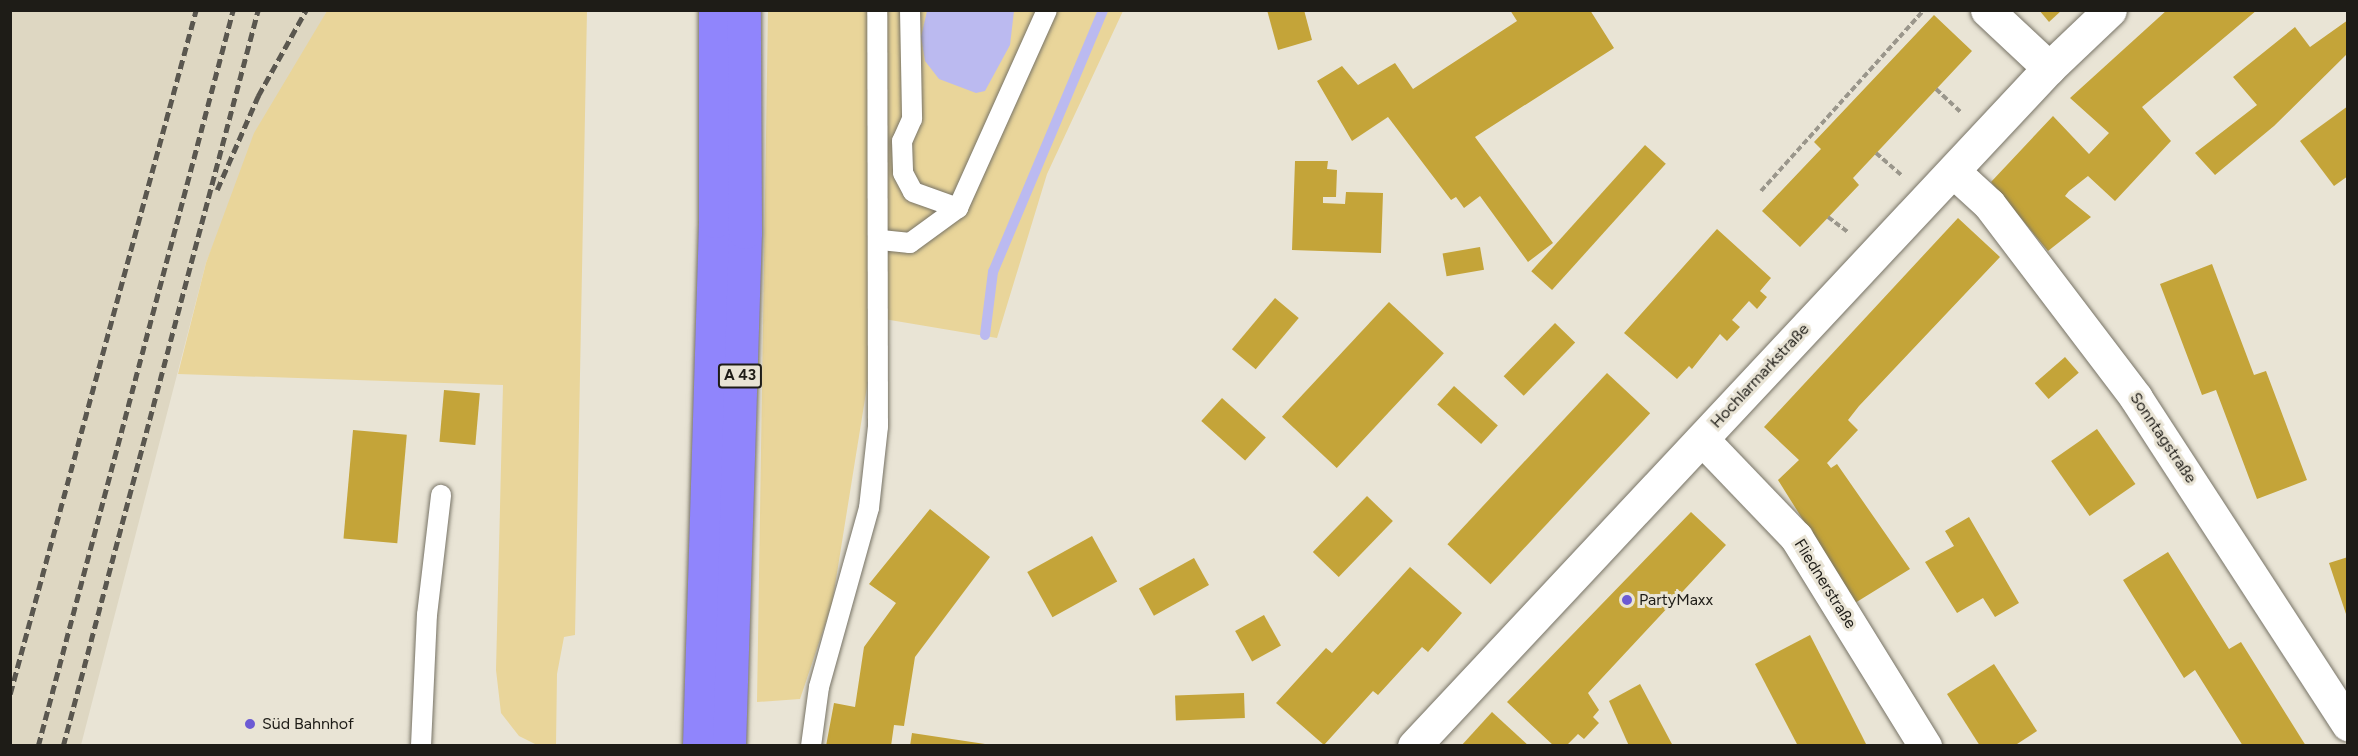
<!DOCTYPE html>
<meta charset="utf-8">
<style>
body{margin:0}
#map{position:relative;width:2358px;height:756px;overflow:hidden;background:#e9e4d5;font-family:Figtree,sans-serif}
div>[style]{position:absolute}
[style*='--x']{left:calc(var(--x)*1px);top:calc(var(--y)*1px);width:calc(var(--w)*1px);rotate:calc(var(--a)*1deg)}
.built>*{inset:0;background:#ded7c2}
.green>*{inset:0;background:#e9d59a}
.water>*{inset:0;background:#bbbaf0}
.stream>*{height:10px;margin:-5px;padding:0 5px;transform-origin:5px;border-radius:5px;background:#bbbaf0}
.building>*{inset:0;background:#c4a439;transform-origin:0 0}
.path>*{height:4px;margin-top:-2px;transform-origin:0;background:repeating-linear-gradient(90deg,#9a968b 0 6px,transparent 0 9px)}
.roads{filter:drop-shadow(0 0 2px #777366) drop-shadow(0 0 2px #777366)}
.service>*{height:20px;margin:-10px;padding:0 10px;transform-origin:10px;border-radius:10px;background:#fff}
.minor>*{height:33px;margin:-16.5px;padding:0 16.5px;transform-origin:16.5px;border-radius:16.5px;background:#fff}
.tertiary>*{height:33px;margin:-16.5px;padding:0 16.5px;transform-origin:16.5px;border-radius:16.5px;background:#fff}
.motorway>*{height:33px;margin:-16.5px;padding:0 16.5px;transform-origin:16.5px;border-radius:16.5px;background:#9085fc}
.rail>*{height:4.5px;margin-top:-2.25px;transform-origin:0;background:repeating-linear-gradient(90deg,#5a574f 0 9px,transparent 0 13.5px)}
.dots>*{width:16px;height:16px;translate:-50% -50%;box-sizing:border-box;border:3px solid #e9e4d5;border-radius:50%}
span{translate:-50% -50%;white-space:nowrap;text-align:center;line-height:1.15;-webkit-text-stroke:6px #e9e4d5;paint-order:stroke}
.shield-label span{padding:2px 4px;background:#e9e4d5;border:2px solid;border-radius:4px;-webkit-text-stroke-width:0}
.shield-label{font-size:15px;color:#1e1c17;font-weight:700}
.street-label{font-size:16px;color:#1e1c17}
.poi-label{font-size:16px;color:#1e1c17}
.left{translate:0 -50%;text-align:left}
.frame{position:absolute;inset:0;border:12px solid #1e1c17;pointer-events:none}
</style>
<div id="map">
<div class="built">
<div style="clip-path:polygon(10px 11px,327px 11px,236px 189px,206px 263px,81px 745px,11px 745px)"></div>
</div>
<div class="green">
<div style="clip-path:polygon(327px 11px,587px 11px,575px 635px,564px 637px,557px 674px,556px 745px,537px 745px,519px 736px,501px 713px,496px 670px,503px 385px,178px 374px,206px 263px,254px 133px)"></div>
<div style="clip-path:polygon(768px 11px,1123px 11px,1047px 174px,997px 338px,878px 318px,832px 604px,800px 699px,757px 702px)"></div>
</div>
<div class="water">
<div style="clip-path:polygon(927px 11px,1014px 11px,1010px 45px,985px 91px,976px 93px,939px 79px,925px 61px,921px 37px)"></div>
</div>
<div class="stream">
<div style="--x:985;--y:335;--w:64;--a:-82.8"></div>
<div style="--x:993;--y:272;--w:284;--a:-67.2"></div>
</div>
<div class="building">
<div style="clip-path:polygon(1267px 10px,1304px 10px,1312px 40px,1278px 50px)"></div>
<div style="clip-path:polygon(1510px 10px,1590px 10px,1614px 48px,1475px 137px,1553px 243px,1528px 262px,1480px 196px,1464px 208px,1456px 197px,1451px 200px,1388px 117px,1352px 141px,1317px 81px,1342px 66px,1358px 85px,1395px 63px,1413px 89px,1517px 21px)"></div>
<div style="clip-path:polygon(2039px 10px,2062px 10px,2049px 22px)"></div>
<div style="clip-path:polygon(2167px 10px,2257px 10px,2142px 107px,2171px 141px,2115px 201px,2088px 176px,2069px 191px,2065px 196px,2091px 217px,2048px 251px,1991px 182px,2053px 116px,2089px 154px,2109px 133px,2070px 98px)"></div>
<div style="clip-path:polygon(1934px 15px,1972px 51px,1853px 178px,1859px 185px,1800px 247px,1762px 211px,1821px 149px,1814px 142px)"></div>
<div style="clip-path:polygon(2348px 20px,2348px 53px,2274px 126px,2215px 175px,2195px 153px,2257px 105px,2233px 77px,2295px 27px,2310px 47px)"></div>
<div style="clip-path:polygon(2348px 106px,2348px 176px,2334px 186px,2300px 141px)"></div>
<div style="left:1645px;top:145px;width:28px;height:170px;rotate:42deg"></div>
<div style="clip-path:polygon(1295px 161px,1328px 161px,1327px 169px,1337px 170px,1336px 197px,1323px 197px,1323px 203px,1345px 204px,1346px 192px,1383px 193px,1381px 253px,1292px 250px)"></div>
<div style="clip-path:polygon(1958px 218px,2000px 257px,1859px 406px,1848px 420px,1858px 430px,1827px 463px,1831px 468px,1837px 464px,1910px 569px,1855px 603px,1778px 480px,1799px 460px,1764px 427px)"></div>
<div style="clip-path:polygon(1717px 229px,1771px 278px,1760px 291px,1767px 297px,1757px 309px,1749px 301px,1732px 320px,1740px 327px,1727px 341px,1720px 334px,1692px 369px,1689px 366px,1677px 379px,1624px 333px)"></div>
<div style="left:1480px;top:247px;width:23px;height:38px;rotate:80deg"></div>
<div style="clip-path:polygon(2212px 264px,2254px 375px,2266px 371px,2307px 480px,2257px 499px,2216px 390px,2202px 395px,2160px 284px)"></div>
<div style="left:1275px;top:298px;width:31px;height:67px;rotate:40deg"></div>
<div style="left:1389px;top:302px;width:75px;height:157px;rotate:43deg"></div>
<div style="left:1555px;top:323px;width:28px;height:74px;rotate:44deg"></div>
<div style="left:2065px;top:357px;width:21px;height:40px;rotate:49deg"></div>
<div style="left:1607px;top:373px;width:59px;height:234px;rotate:43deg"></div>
<div style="left:1454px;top:386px;width:59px;height:25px;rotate:42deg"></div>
<div style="left:444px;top:390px;width:36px;height:52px;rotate:5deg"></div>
<div style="left:1222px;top:398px;width:59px;height:31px;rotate:42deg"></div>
<div style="left:2097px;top:429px;width:67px;height:56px;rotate:55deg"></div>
<div style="left:353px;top:430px;width:54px;height:109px;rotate:5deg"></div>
<div style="left:1367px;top:496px;width:36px;height:78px;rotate:44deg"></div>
<div style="clip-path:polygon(930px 509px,990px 557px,915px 657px,904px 726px,894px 725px,891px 746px,826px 746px,834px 703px,855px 707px,864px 647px,896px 603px,869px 584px)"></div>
<div style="clip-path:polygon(1691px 512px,1726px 545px,1588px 693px,1599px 710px,1593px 717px,1599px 723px,1584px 739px,1578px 734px,1566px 746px,1554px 746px,1507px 702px)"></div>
<div style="clip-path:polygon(1969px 517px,2019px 603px,1995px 617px,1983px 598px,1957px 613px,1925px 562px,1954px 546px,1945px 531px)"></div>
<div style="left:1092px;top:536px;width:52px;height:74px;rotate:61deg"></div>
<div style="clip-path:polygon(2168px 552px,2229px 649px,2241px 642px,2306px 746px,2243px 746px,2195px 670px,2184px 678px,2123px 580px)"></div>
<div style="clip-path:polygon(2348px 557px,2348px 617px,2347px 617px,2329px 563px)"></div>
<div style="left:1194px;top:558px;width:31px;height:63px;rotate:61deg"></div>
<div style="clip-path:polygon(1410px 567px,1462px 613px,1428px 652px,1422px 647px,1378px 695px,1373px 691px,1324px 745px,1276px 703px,1326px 648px,1332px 653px)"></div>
<div style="left:1264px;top:615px;width:35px;height:33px;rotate:61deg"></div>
<div style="clip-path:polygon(1810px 635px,1862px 736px,1867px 746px,1798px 746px,1755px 664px)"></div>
<div style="clip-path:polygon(1994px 664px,2037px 731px,2014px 746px,1980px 746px,1947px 694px)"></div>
<div style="clip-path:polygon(1640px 684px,1673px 746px,1629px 746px,1609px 701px)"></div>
<div style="left:1244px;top:693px;width:25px;height:69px;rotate:88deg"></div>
<div style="clip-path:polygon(1492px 712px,1529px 746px,1461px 746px)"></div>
<div style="clip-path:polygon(912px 733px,985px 744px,985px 746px,910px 746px)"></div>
</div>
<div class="path">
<div style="--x:1936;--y:89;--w:34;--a:43"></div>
<div style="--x:1876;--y:153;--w:35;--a:41"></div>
<div style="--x:1761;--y:191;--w:244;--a:-48"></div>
<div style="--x:1828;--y:217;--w:25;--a:37"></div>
</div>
<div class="roads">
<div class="service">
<div style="--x:910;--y:10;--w:109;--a:88.9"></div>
<div style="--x:912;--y:119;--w:24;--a:114"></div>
<div style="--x:902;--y:141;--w:32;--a:88"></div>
<div style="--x:903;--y:173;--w:21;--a:62"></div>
<div style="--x:913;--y:192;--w:48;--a:19.6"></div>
<div style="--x:881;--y:240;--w:29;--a:6"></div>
<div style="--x:910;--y:243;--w:59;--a:-36.1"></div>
<div style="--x:958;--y:208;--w:217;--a:-65.8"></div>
<div style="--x:421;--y:746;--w:131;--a:-87.4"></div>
<div style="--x:427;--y:615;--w:121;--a:-83.3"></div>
<div style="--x:811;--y:746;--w:60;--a:-82.3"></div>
<div style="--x:819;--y:687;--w:186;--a:-74.4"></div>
<div style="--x:869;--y:508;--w:81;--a:-83.7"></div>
<div style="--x:878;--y:427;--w:417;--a:-90.1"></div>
</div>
<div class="minor">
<div style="--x:1987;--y:10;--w:85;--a:43.1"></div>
<div style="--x:1953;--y:171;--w:49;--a:42.5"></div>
<div style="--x:1989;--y:204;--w:243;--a:52.8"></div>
<div style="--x:2136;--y:398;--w:389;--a:57"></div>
<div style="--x:1702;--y:439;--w:136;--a:46.2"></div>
<div style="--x:1796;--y:537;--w:246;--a:58.3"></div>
</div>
<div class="tertiary">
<div style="--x:1414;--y:746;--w:929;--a:-46.88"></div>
<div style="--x:2049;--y:68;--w:84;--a:-43.6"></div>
</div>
<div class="motorway">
<div style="--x:699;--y:746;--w:525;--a:-88.25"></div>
<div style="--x:715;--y:221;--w:211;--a:-90"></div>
<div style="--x:729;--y:746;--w:514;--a:-88.22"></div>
<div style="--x:745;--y:232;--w:222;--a:-90.3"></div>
</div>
</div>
<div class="rail">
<div style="--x:217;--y:190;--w:103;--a:-66.4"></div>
<div style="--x:258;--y:96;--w:98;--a:-60.8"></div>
<div style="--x:10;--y:694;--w:709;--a:-74.79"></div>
<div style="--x:38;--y:746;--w:761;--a:-75.16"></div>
<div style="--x:63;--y:746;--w:761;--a:-75.16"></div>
</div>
<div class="dots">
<div style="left:1627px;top:600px;background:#6c5ad4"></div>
<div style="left:250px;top:724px;background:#6c5ad4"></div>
</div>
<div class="shield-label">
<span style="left:740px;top:376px">A 43</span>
</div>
<div class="street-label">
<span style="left:1760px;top:376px;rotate:-47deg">Hochlarmarkstraße</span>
<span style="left:2163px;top:438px;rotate:56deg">Sonntagstraße</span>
<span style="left:1825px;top:584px;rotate:58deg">Fliednerstraße</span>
</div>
<div class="poi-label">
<span class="left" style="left:1639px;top:600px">PartyMaxx</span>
<span class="left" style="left:262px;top:724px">Süd Bahnhof</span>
</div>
<div class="frame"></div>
</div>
